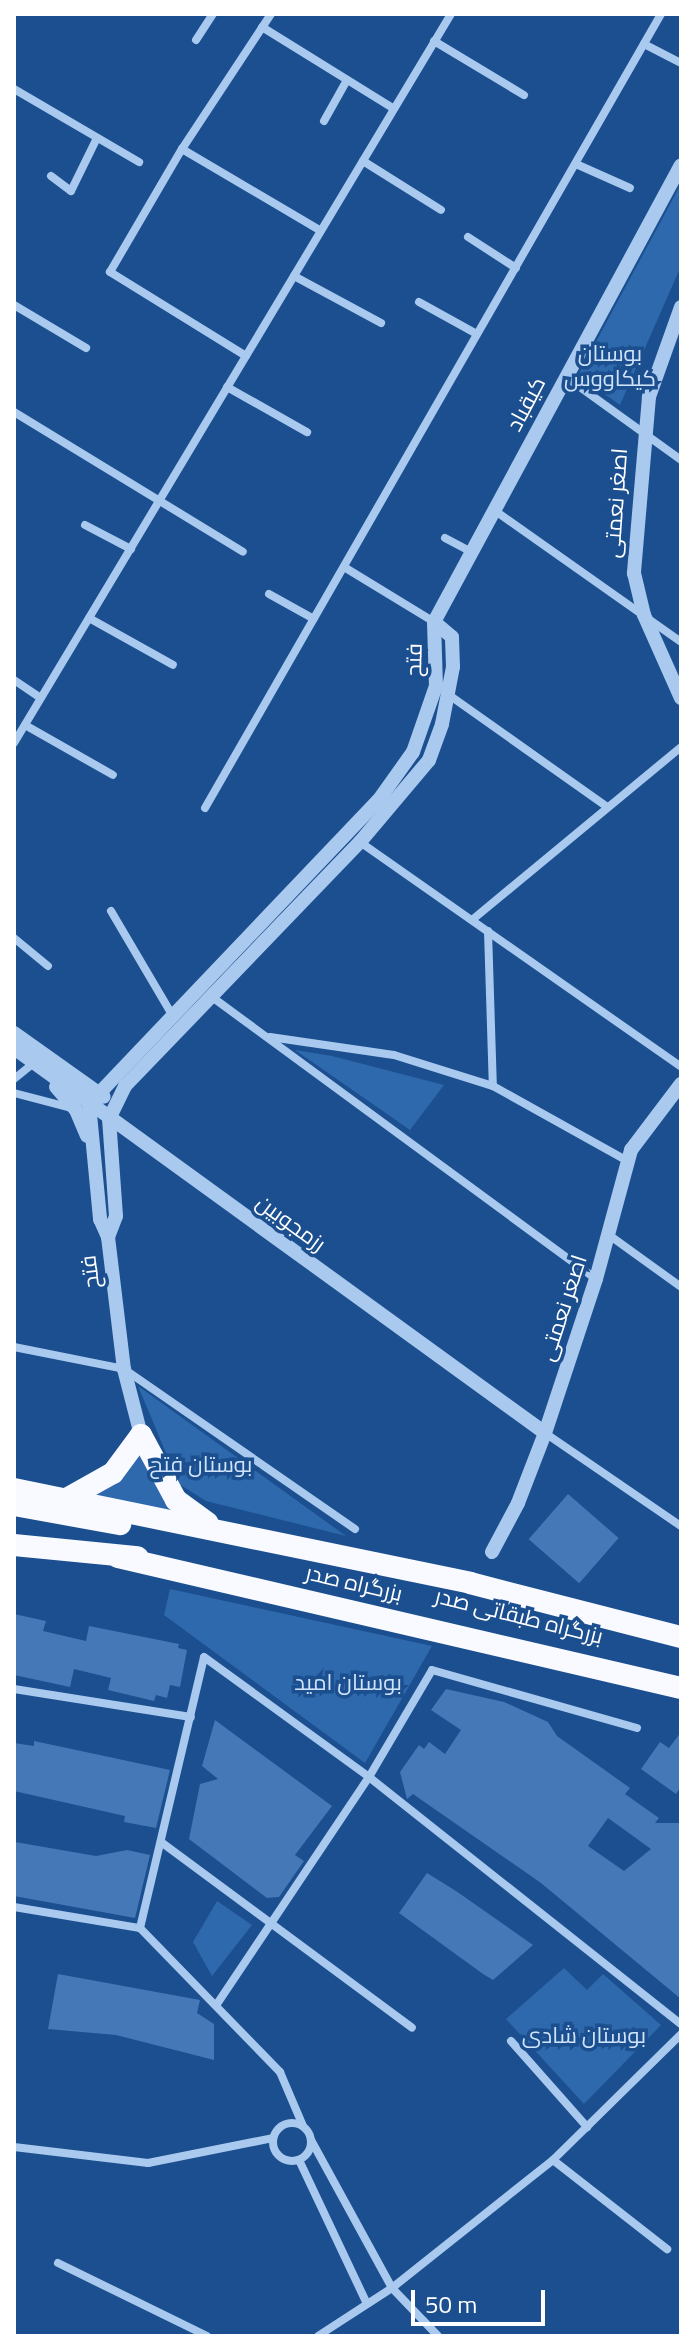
<!DOCTYPE html>
<meta charset="utf-8">
<style>
body{margin:0}
#map{position:relative;width:695px;height:2350px;overflow:hidden;background:#1b4f8f;font-family:"Titillium Web",Cairo,sans-serif}
div>[style]{position:absolute}
[style*='--x']{left:calc(var(--x)*1px);top:calc(var(--y)*1px);width:calc(var(--w)*1px);rotate:calc(var(--a)*1deg)}
.green>*{inset:0;background:#2e69ad}
.building>*{inset:0;background:#4478b7;transform-origin:0 0}
.minor>*{height:8px;margin:-4px;padding:0 4px;transform-origin:4px;border-radius:4px;background:#a9c9ee}
.minor>.ring{margin:-4px;padding:0;box-sizing:content-box;background:none;border:8px solid #a9c9ee;border-radius:50%}
.tertiary>*{height:14px;margin:-7px;padding:0 7px;transform-origin:7px;border-radius:7px;background:#a9c9ee}
.trunk>*{height:22px;margin:-11px;padding:0 11px;transform-origin:11px;border-radius:11px;background:#f8faff}
.trunk-bridge>*{height:22px;margin:-11px;padding:0 11px;transform-origin:11px;border-radius:11px;background:#f8faff}
span{translate:-50% -50%;white-space:nowrap;text-align:center;line-height:1.15;-webkit-text-stroke:7px #1b4f8f;paint-order:stroke}
.park-label{font-size:22px;color:#cfe3fa}
.street-label{font-size:22px;color:#fff}
.frame{position:absolute;inset:0;border:16px solid #fff;pointer-events:none}
.scale{position:absolute;left:411px;top:2290px;width:134px;height:36px;box-sizing:border-box;border:4px solid #fff;border-top:0;padding-left:10px;font-size:24px;line-height:28px;white-space:nowrap;color:#fff;-webkit-text-stroke:6px #1b4f8f;paint-order:stroke}
</style>
<div id="map">
<div class="green">
<div style="clip-path:polygon(681px 184px,681px 266px,620px 405px,578px 375px)"></div>
<div style="clip-path:polygon(295px 1050px,332px 1056px,444px 1085px,410px 1130px)"></div>
<div style="clip-path:polygon(138px 1386px,346px 1536px,206px 1501px,179px 1484px)"></div>
<div style="clip-path:polygon(140px 1448px,170px 1510px,86px 1502px)"></div>
<div style="clip-path:polygon(170px 1589px,432px 1646px,365px 1763px,164px 1615px)"></div>
<div style="clip-path:polygon(217px 1901px,252px 1925px,212px 1976px,193px 1942px)"></div>
<div style="clip-path:polygon(564px 1968px,587px 1990px,603px 1974px,661px 2025px,584px 2104px,506px 2019px)"></div>
</div>
<div class="building">
<div style="left:568px;top:1494px;width:67px;height:60px;rotate:41deg"></div>
<div style="clip-path:polygon(14px 1614px,46px 1621px,43px 1631px,86px 1641px,89px 1626px,179px 1644px,178px 1648px,187px 1650px,180px 1687px,170px 1685px,167px 1698px,156px 1695px,154px 1701px,108px 1690px,111px 1678px,74px 1669px,70px 1687px,14px 1675px)"></div>
<div style="clip-path:polygon(evenodd,446px 1689px,504px 1702px,548px 1722px,557px 1736px,630px 1788px,625px 1794px,659px 1818px,655px 1823px,681px 1823px,681px 1999px,541px 1883px,413px 1794px,407px 1799px,400px 1772px,419px 1745px,424px 1749px,429px 1742px,445px 1754px,461px 1730px,431px 1710px,446px 1689px,608px 1818px,651px 1849px,624px 1871px,588px 1846px,608px 1818px)"></div>
<div style="clip-path:polygon(215px 1720px,332px 1806px,295px 1855px,304px 1861px,279px 1897px,267px 1898px,189px 1839px,200px 1784px,218px 1779px,202px 1766px)"></div>
<div style="clip-path:polygon(681px 1732px,681px 1786px,676px 1794px,641px 1769px,660px 1742px,669px 1748px)"></div>
<div style="clip-path:polygon(34px 1741px,170px 1770px,156px 1828px,124px 1822px,125px 1816px,14px 1791px,14px 1743px,34px 1746px)"></div>
<div style="clip-path:polygon(15px 1842px,96px 1856px,127px 1850px,150px 1855px,135px 1918px,14px 1896px)"></div>
<div style="clip-path:polygon(427px 1873px,456px 1891px,533px 1945px,493px 1980px,483px 1974px,399px 1913px)"></div>
<div style="clip-path:polygon(58px 1974px,200px 2000px,197px 2013px,214px 2024px,214px 2060px,116px 2035px,48px 2029px)"></div>
</div>
<div class="minor">
<div style="--x:262;--y:27;--w:155;--a:31.8"></div>
<div style="--x:196;--y:40;--w:31;--a:-57"></div>
<div style="--x:434;--y:41;--w:105;--a:31"></div>
<div style="--x:644;--y:44;--w:42;--a:27.2"></div>
<div style="--x:14;--y:89;--w:145;--a:30.3"></div>
<div style="--x:324;--y:121;--w:47;--a:-60.7"></div>
<div style="--x:182;--y:149;--w:161;--a:30.5"></div>
<div style="--x:363;--y:161;--w:92;--a:32.1"></div>
<div style="--x:576;--y:164;--w:59;--a:24"></div>
<div style="--x:51;--y:176;--w:25;--a:37"></div>
<div style="--x:71;--y:191;--w:59;--a:-63.9"></div>
<div style="--x:468;--y:237;--w:57;--a:32.9"></div>
<div style="--x:294;--y:276;--w:99;--a:28.4"></div>
<div style="--x:419;--y:302;--w:66;--a:28.9"></div>
<div style="--x:14;--y:305;--w:84;--a:30.8"></div>
<div style="--x:246;--y:356;--w:160;--a:-148.3"></div>
<div style="--x:110;--y:272;--w:143;--a:-59.7"></div>
<div style="--x:182;--y:149;--w:162;--a:-56.6"></div>
<div style="--x:566;--y:377;--w:142;--a:35.8"></div>
<div style="--x:227;--y:387;--w:92;--a:29.4"></div>
<div style="--x:14;--y:412;--w:268;--a:31.4"></div>
<div style="--x:494;--y:510;--w:229;--a:35.2"></div>
<div style="--x:85;--y:525;--w:52;--a:27.6"></div>
<div style="--x:445;--y:538;--w:30;--a:28"></div>
<div style="--x:344;--y:567;--w:105;--a:31.4"></div>
<div style="--x:269;--y:594;--w:51;--a:29.1"></div>
<div style="--x:89;--y:618;--w:96;--a:29.2"></div>
<div style="--x:14;--y:680;--w:32;--a:34"></div>
<div style="--x:449;--y:695;--w:194;--a:35.3"></div>
<div style="--x:25;--y:725;--w:101;--a:29.6"></div>
<div style="--x:14;--y:743;--w:850;--a:-59.06"></div>
<div style="--x:205;--y:808;--w:916;--a:-60.13"></div>
<div style="--x:360;--y:842;--w:392;--a:35"></div>
<div style="--x:111;--y:911;--w:118;--a:59.5"></div>
<div style="--x:472;--y:920;--w:271;--a:-39.6"></div>
<div style="--x:488;--y:931;--w:155;--a:88.2"></div>
<div style="--x:14;--y:938;--w:44;--a:39.5"></div>
<div style="--x:212;--y:997;--w:476;--a:36.3"></div>
<div style="--x:270;--y:1037;--w:125;--a:8.3"></div>
<div style="--x:394;--y:1055;--w:104;--a:17.4"></div>
<div style="--x:493;--y:1086;--w:154;--a:29.1"></div>
<div style="--x:14;--y:1079;--w:27;--a:-39"></div>
<div style="--x:14;--y:1093;--w:59;--a:14.7"></div>
<div style="--x:609;--y:1235;--w:89;--a:35.8"></div>
<div style="--x:14;--y:1347;--w:112;--a:11.3"></div>
<div style="--x:124;--y:1369;--w:281;--a:34.7"></div>
<div style="--x:545;--y:1433;--w:165;--a:34.4"></div>
<div style="--x:14;--y:1689;--w:179;--a:9"></div>
<div style="--x:161;--y:1842;--w:312;--a:36.5"></div>
<div style="--x:14;--y:1907;--w:128;--a:9.5"></div>
<div style="--x:140;--y:1928;--w:278;--a:-76.7"></div>
<div style="--x:204;--y:1657;--w:204;--a:36"></div>
<div style="--x:369;--y:1777;--w:398;--a:38.4"></div>
<div style="--x:140;--y:1928;--w:201;--a:45.8"></div>
<div style="--x:280;--y:2072;--w:59;--a:66.9"></div>
<div style="--x:217;--y:2004;--w:273;--a:-56.2"></div>
<div style="--x:369;--y:1777;--w:124;--a:-59.5"></div>
<div style="--x:432;--y:1670;--w:213;--a:15.8"></div>
<div style="--x:511;--y:2041;--w:115;--a:48.5"></div>
<div class="ring" style="left:273px;top:2123px;width:30px;height:30px"></div>
<div style="--x:311;--y:2140;--w:169;--a:61.3"></div>
<div style="--x:392;--y:2288;--w:66;--a:46.2"></div>
<div style="--x:14;--y:2147;--w:135;--a:6.8"></div>
<div style="--x:148;--y:2163;--w:127;--a:-11.3"></div>
<div style="--x:299;--y:2160;--w:159;--a:64.7"></div>
<div style="--x:553;--y:2160;--w:145;--a:38"></div>
<div style="--x:58;--y:2263;--w:166;--a:26.1"></div>
<div style="--x:318;--y:2336;--w:88;--a:-33"></div>
<div style="--x:392;--y:2288;--w:206;--a:-38.5"></div>
<div style="--x:553;--y:2160;--w:180;--a:-44.5"></div>
</div>
<div class="tertiary">
<div style="--x:681;--y:307;--w:96;--a:109.6"></div>
<div style="--x:649;--y:397;--w:177;--a:94.9"></div>
<div style="--x:634;--y:573;--w:43;--a:76.6"></div>
<div style="--x:644;--y:615;--w:91;--a:66"></div>
<div style="--x:434;--y:622;--w:519;--a:-61.61"></div>
<div style="--x:14;--y:1033;--w:110;--a:35.4"></div>
<div style="--x:14;--y:1048;--w:656;--a:35.94"></div>
<div style="--x:56;--y:1087;--w:30;--a:49"></div>
<div style="--x:76;--y:1110;--w:28;--a:67"></div>
<div style="--x:89;--y:1104;--w:419;--a:-46.4"></div>
<div style="--x:378;--y:801;--w:60;--a:-54.5"></div>
<div style="--x:413;--y:752;--w:70;--a:-70.8"></div>
<div style="--x:436;--y:686;--w:64;--a:-91.8"></div>
<div style="--x:89;--y:1104;--w:116;--a:84.5"></div>
<div style="--x:100;--y:1219;--w:20;--a:66"></div>
<div style="--x:108;--y:1237;--w:133;--a:83.1"></div>
<div style="--x:124;--y:1369;--w:68;--a:75.6"></div>
<div style="--x:108;--y:1237;--w:22;--a:-69"></div>
<div style="--x:116;--y:1216;--w:97;--a:-94.1"></div>
<div style="--x:109;--y:1119;--w:37;--a:-64"></div>
<div style="--x:125;--y:1086;--w:339;--a:-46.1"></div>
<div style="--x:360;--y:842;--w:107;--a:-49.9"></div>
<div style="--x:429;--y:760;--w:38;--a:-70"></div>
<div style="--x:442;--y:724;--w:58;--a:-79.1"></div>
<div style="--x:453;--y:667;--w:30;--a:-92"></div>
<div style="--x:452;--y:637;--w:23;--a:-140"></div>
<div style="--x:492;--y:1552;--w:55;--a:-62"></div>
<div style="--x:518;--y:1503;--w:75;--a:-68.9"></div>
<div style="--x:545;--y:1433;--w:162;--a:-71.7"></div>
<div style="--x:596;--y:1279;--w:134;--a:-74.8"></div>
<div style="--x:631;--y:1150;--w:83;--a:-52.9"></div>
</div>
<div class="trunk">
<div style="--x:14;--y:1489;--w:466;--a:11.6"></div>
<div style="--x:470;--y:1583;--w:218;--a:14.4"></div>
<div style="--x:68;--y:1498;--w:51;--a:-29.1"></div>
<div style="--x:113;--y:1473;--w:47;--a:-53.6"></div>
<div style="--x:141;--y:1435;--w:74;--a:61.7"></div>
<div style="--x:176;--y:1500;--w:39;--a:36"></div>
<div style="--x:14;--y:1505;--w:108;--a:10.2"></div>
<div style="--x:118;--y:1557;--w:578;--a:13.1"></div>
</div>
<div class="trunk-bridge">
<div style="--x:14;--y:1545;--w:124;--a:5.6"></div>
</div>
<div class="park-label">
<span style="left:610px;top:366px">بوستان<br>کیکاووس</span>
<span style="left:201px;top:1465px">بوستان فتح</span>
<span style="left:348px;top:1683px">بوستان امید</span>
<span style="left:584px;top:2036px">بوستان شادی</span>
</div>
<div class="street-label">
<span style="left:526px;top:404px;rotate:-62deg">کیقباد</span>
<span style="left:616px;top:503px;rotate:-86deg">اصغر نعمتی</span>
<span style="left:414px;top:660px;rotate:-89deg">فتح</span>
<span style="left:291px;top:1223px;rotate:36deg">رزمجوبین</span>
<span style="left:90px;top:1272px;rotate:-97deg">فتح</span>
<span style="left:563px;top:1308px;rotate:-72deg">اصغر نعمتی</span>
<span style="left:354px;top:1583px;rotate:13deg">بزرگراه صدر</span>
<span style="left:519px;top:1616px;rotate:14deg">بزرگراه طبقاتی صدر</span>
</div>
<div class="frame"></div>
<div class="scale">50 m</div>
</div>
